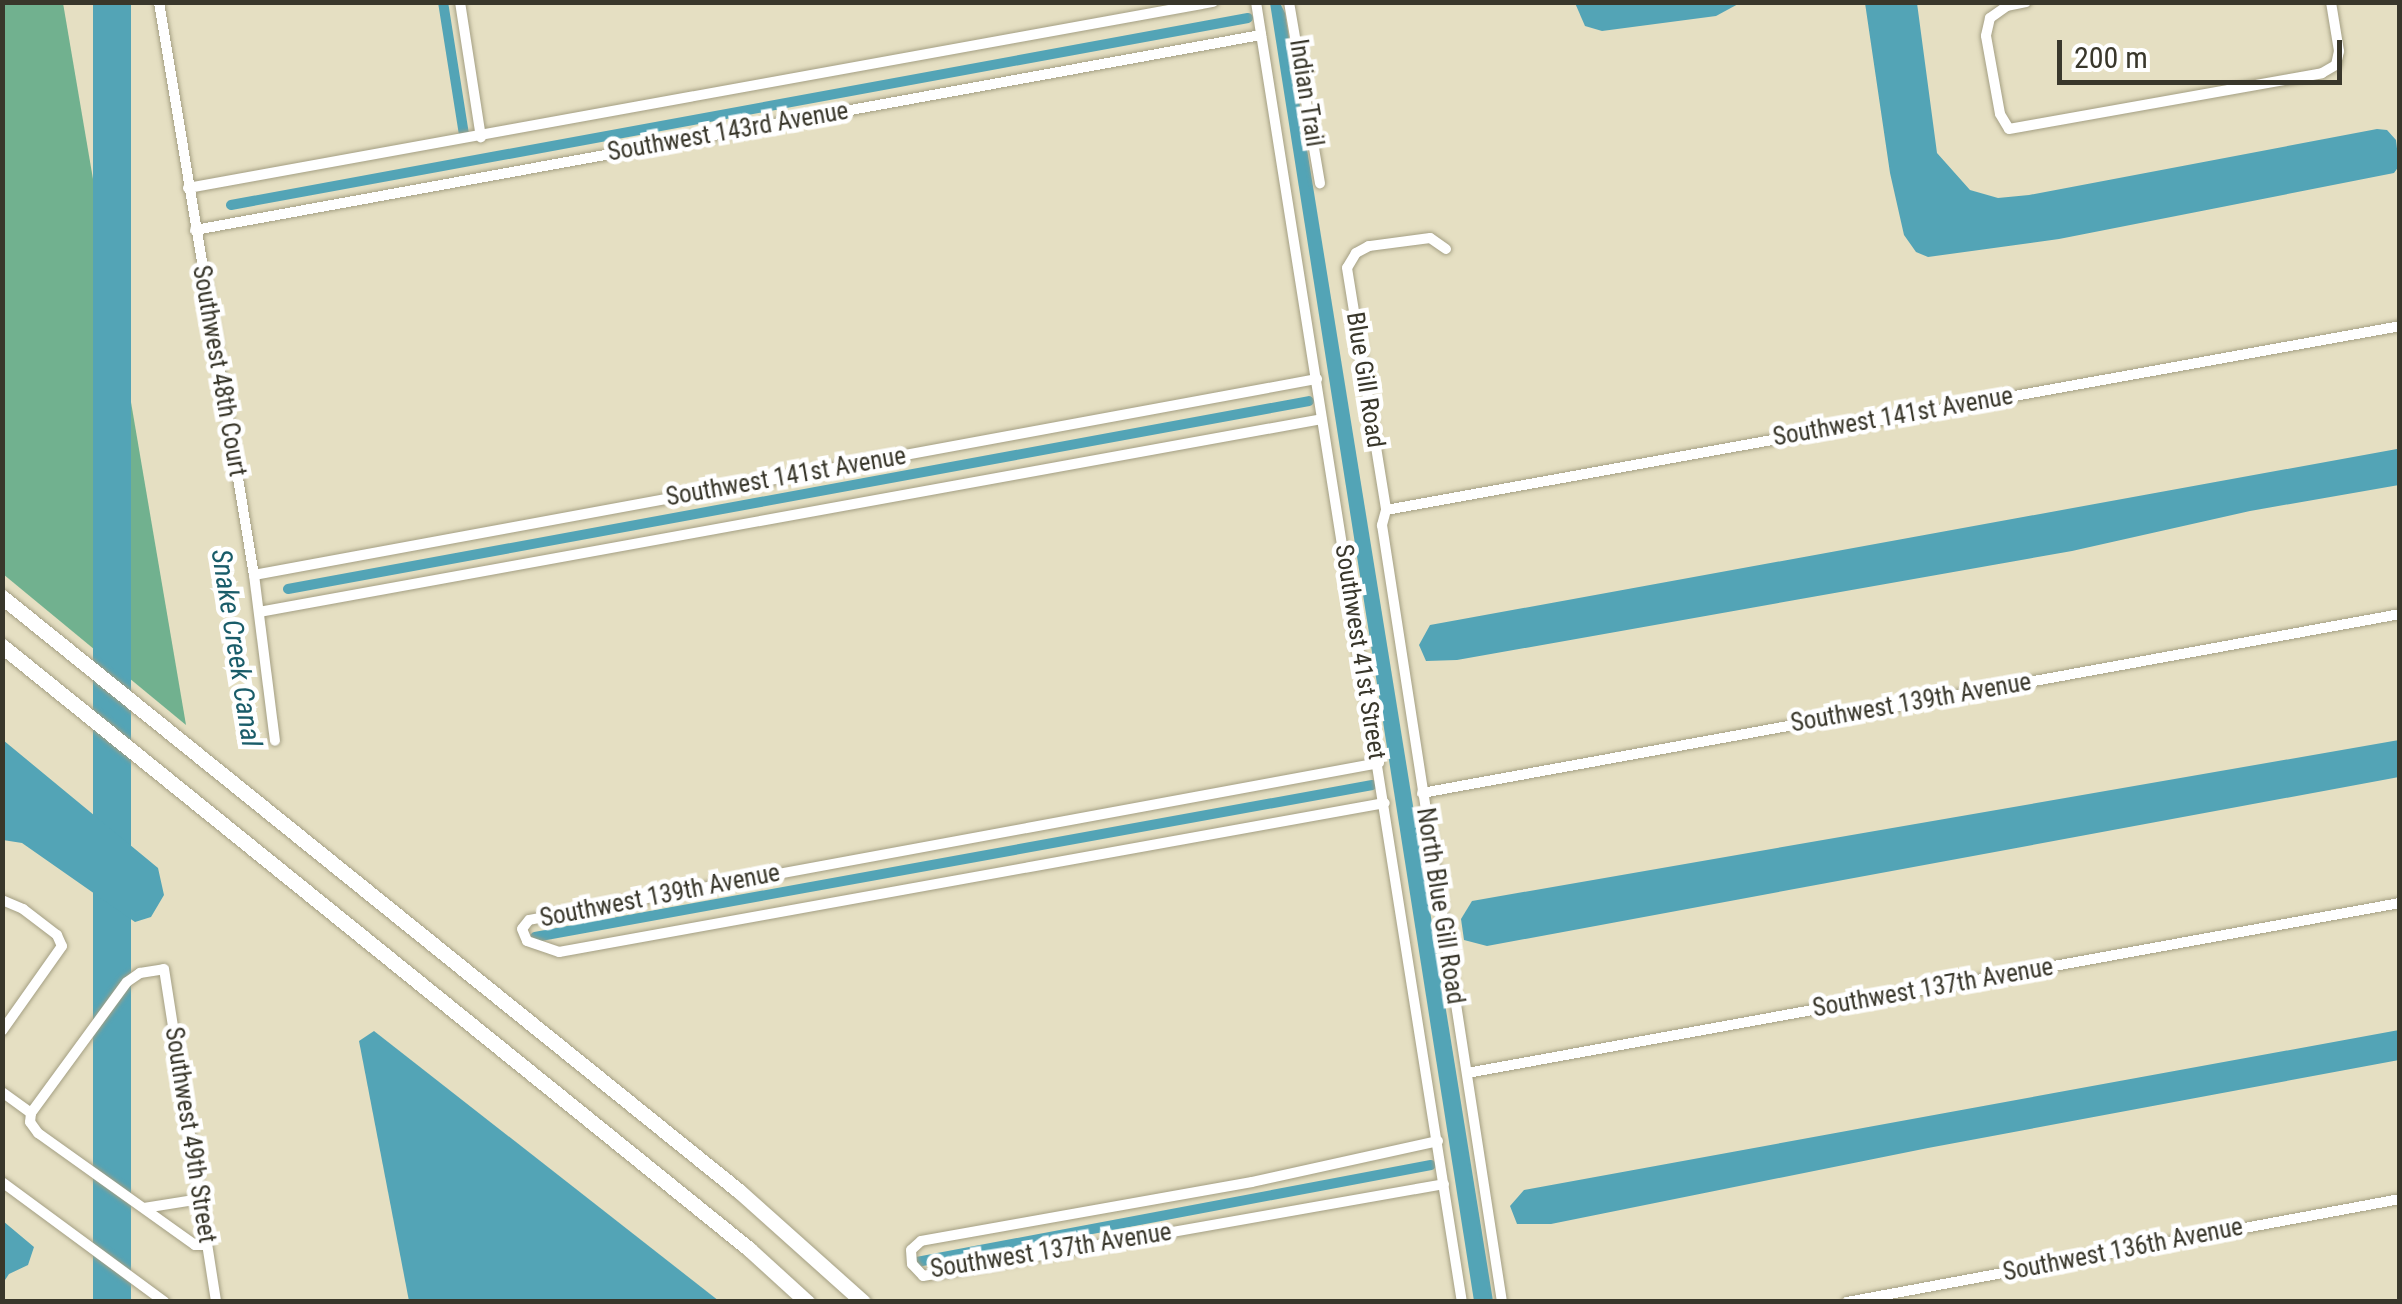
<!DOCTYPE html>
<style>
body{margin:0}
#map{position:relative;width:2402px;height:1304px;overflow:hidden;background:#e5dfc2;font-family:"Roboto Condensed",sans-serif}
div>[style]{position:absolute}
[style*='--x']{left:calc(var(--x)*1px);top:calc(var(--y)*1px);width:calc(var(--w)*1px);rotate:calc(var(--a)*1deg)}
.forest>*{inset:0;background:#71b18f}
.water>*{inset:0;background:#53a4b6;transform-origin:0 0}
.canal>*{height:10px;margin:-5px;padding:0 5px;transform-origin:5px;border-radius:5px;background:#53a4b6}
.roads{filter:drop-shadow(0 0 2px #a49f83) drop-shadow(0 0 2px #a49f83)}
.minor>*{height:10px;margin:-5px;padding:0 5px;transform-origin:5px;border-radius:5px;background:#fff}
.highway>*{height:15px;margin:-7.5px;padding:0 7.5px;transform-origin:7.5px;border-radius:7.5px;background:#fff}
span{translate:-50% -50%;white-space:nowrap;text-align:center;line-height:1.15;-webkit-text-stroke:9px #fff;paint-order:stroke}
.street-label{font-size:25px;color:#39372b}
.water-label{font-size:28px;color:#195c69;font-style:italic}
.frame{position:absolute;inset:0;border:5px solid #39372b;pointer-events:none}
.scale{position:absolute;left:2057px;top:40px;width:285px;height:45px;box-sizing:border-box;border:5px solid #39372b;border-top:0;padding-left:12px;font-size:30px;line-height:35px;white-space:nowrap;color:#39372b;-webkit-text-stroke:8px #fff;paint-order:stroke}
</style>
<div id="map">
<div class="forest">
<div style="clip-path:polygon(2px 3px,63px 3px,186px 725px,3px 574px)"></div>
</div>
<div class="water">
<div style="left:93px;top:3px;width:38px;height:1314px"></div>
<div style="clip-path:polygon(1270px 3px,1281px 5px,1285px 13px,1493px 1301px,1474px 1301px)"></div>
<div style="clip-path:polygon(1575px 3px,1575px 2px,1740px 3px,1716px 16px,1602px 31px,1585px 26px)"></div>
<div style="clip-path:polygon(1865px 3px,1917px 3px,1937px 153px,1970px 190px,1998px 198px,2029px 195px,2377px 129px,2387px 130px,2396px 140px,2399px 166px,2394px 173px,2059px 239px,1928px 257px,1916px 252px,1904px 235px,1890px 173px)"></div>
<div style="clip-path:polygon(2397px 449px,2399px 485px,2250px 511px,2072px 551px,1457px 660px,1426px 661px,1419px 645px,1430px 625px)"></div>
<div style="clip-path:polygon(3px 740px,158px 868px,164px 895px,151px 917px,135px 922px,22px 843px,3px 840px)"></div>
<div style="clip-path:polygon(2399px 740px,2399px 777px,1487px 946px,1464px 940px,1461px 919px,1472px 901px)"></div>
<div style="clip-path:polygon(2399px 1030px,2399px 1060px,1928px 1148px,1551px 1224px,1517px 1224px,1510px 1206px,1524px 1190px)"></div>
<div style="clip-path:polygon(374px 1031px,719px 1301px,409px 1301px,359px 1041px)"></div>
<div style="clip-path:polygon(3px 1221px,34px 1247px,28px 1265px,9px 1274px,3px 1283px)"></div>
</div>
<div class="canal">
<div style="--x:443;--y:2;--w:134;--a:81"></div>
<div style="--x:231;--y:205;--w:1034;--a:-10.42"></div>
<div style="--x:288;--y:589;--w:1038;--a:-10.43"></div>
<div style="--x:535;--y:937;--w:851;--a:-10.29"></div>
<div style="--x:917;--y:1262;--w:523;--a:-10.69"></div>
</div>
<div class="roads">
<div class="minor">
<div style="--x:159;--y:2;--w:581;--a:80.59"></div>
<div style="--x:254;--y:575;--w:167;--a:82.8"></div>
<div style="--x:460;--y:2;--w:137;--a:81.2"></div>
<div style="--x:1256;--y:2;--w:1316;--a:81"></div>
<div style="--x:1289;--y:2;--w:184;--a:80.3"></div>
<div style="--x:2026;--y:2;--w:19;--a:168"></div>
<div style="--x:2007;--y:6;--w:21;--a:145"></div>
<div style="--x:1990;--y:18;--w:18;--a:103"></div>
<div style="--x:1986;--y:36;--w:79;--a:79.8"></div>
<div style="--x:2000;--y:114;--w:17;--a:59"></div>
<div style="--x:2009;--y:129;--w:318;--a:-10.1"></div>
<div style="--x:2322;--y:73;--w:16;--a:-30"></div>
<div style="--x:2336;--y:65;--w:14;--a:-78"></div>
<div style="--x:2339;--y:51;--w:50;--a:-99.3"></div>
<div style="--x:188;--y:188;--w:1042;--a:-10.29"></div>
<div style="--x:195;--y:230;--w:1084;--a:-10.37"></div>
<div style="--x:1446;--y:249;--w:19;--a:-145"></div>
<div style="--x:1430;--y:238;--w:62;--a:172.5"></div>
<div style="--x:1369;--y:246;--w:15;--a:152"></div>
<div style="--x:1356;--y:253;--w:17;--a:121"></div>
<div style="--x:1347;--y:268;--w:245;--a:80.8"></div>
<div style="--x:1386;--y:510;--w:16;--a:105"></div>
<div style="--x:1382;--y:525;--w:786;--a:81.22"></div>
<div style="--x:1386;--y:510;--w:1031;--a:-10.28"></div>
<div style="--x:254;--y:575;--w:1081;--a:-10.45"></div>
<div style="--x:259;--y:612;--w:1080;--a:-10.29"></div>
<div style="--x:1379;--y:763;--w:864;--a:169.54"></div>
<div style="--x:529;--y:920;--w:11;--a:128"></div>
<div style="--x:522;--y:929;--w:13;--a:67"></div>
<div style="--x:527;--y:941;--w:34;--a:19"></div>
<div style="--x:559;--y:952;--w:839;--a:-10.23"></div>
<div style="--x:1422;--y:793;--w:994;--a:-10.37"></div>
<div style="--x:2;--y:900;--w:23;--a:23"></div>
<div style="--x:23;--y:909;--w:43;--a:37.4"></div>
<div style="--x:57;--y:935;--w:12;--a:66"></div>
<div style="--x:62;--y:946;--w:104;--a:125.2"></div>
<div style="--x:1467;--y:1073;--w:948;--a:-10.33"></div>
<div style="--x:2;--y:1092;--w:36;--a:36"></div>
<div style="--x:31;--y:1113;--w:9;--a:96"></div>
<div style="--x:30;--y:1122;--w:14;--a:54"></div>
<div style="--x:38;--y:1133;--w:193;--a:35.5"></div>
<div style="--x:195;--y:1245;--w:12;--a:0"></div>
<div style="--x:31;--y:1113;--w:162;--a:-53.8"></div>
<div style="--x:127;--y:982;--w:16;--a:-35"></div>
<div style="--x:140;--y:973;--w:24;--a:-9"></div>
<div style="--x:164;--y:969;--w:337;--a:81.1"></div>
<div style="--x:1438;--y:1141;--w:190;--a:167.6"></div>
<div style="--x:1252;--y:1182;--w:336;--a:169.9"></div>
<div style="--x:921;--y:1241;--w:13;--a:138"></div>
<div style="--x:911;--y:1250;--w:14;--a:86"></div>
<div style="--x:912;--y:1264;--w:16;--a:47"></div>
<div style="--x:923;--y:1276;--w:529;--a:-10.01"></div>
<div style="--x:2;--y:1182;--w:202;--a:36.4"></div>
<div style="--x:144;--y:1208;--w:57;--a:-9.1"></div>
<div style="--x:1847;--y:1302;--w:563;--a:-10.55"></div>
</div>
<div class="highway">
<div style="--x:2;--y:597;--w:947;--a:38.87"></div>
<div style="--x:739;--y:1191;--w:166;--a:41.8"></div>
<div style="--x:2;--y:646;--w:960;--a:38.91"></div>
<div style="--x:749;--y:1249;--w:79;--a:42.4"></div>
</div>
</div>
<div class="street-label">
<span style="left:1306px;top:93px;rotate:81deg">Indian Trail</span>
<span style="left:728px;top:132px;rotate:-10deg">Southwest 143rd Avenue</span>
<span style="left:219px;top:371px;rotate:80deg">Southwest 48th Court</span>
<span style="left:1365px;top:380px;rotate:81deg">Blue Gill Road</span>
<span style="left:1893px;top:417px;rotate:-10deg">Southwest 141st Avenue</span>
<span style="left:786px;top:477px;rotate:-10deg">Southwest 141st Avenue</span>
<span style="left:1360px;top:652px;rotate:81deg">Southwest 41st Street</span>
<span style="left:1911px;top:703px;rotate:-10deg">Southwest 139th Avenue</span>
<span style="left:660px;top:896px;rotate:-11deg">Southwest 139th Avenue</span>
<span style="left:1440px;top:906px;rotate:81deg">North Blue Gill Road</span>
<span style="left:1933px;top:988px;rotate:-10deg">Southwest 137th Avenue</span>
<span style="left:190px;top:1135px;rotate:81deg">Southwest 49th Street</span>
<span style="left:2123px;top:1250px;rotate:-11deg">Southwest 136th Avenue</span>
<span style="left:1051px;top:1251px;rotate:-9deg">Southwest 137th Avenue</span>
</div>
<div class="water-label">
<span style="left:236px;top:648px;rotate:81deg">Snake Creek Canal</span>
</div>
<div class="frame"></div>
<div class="scale">200 m</div>
</div>
